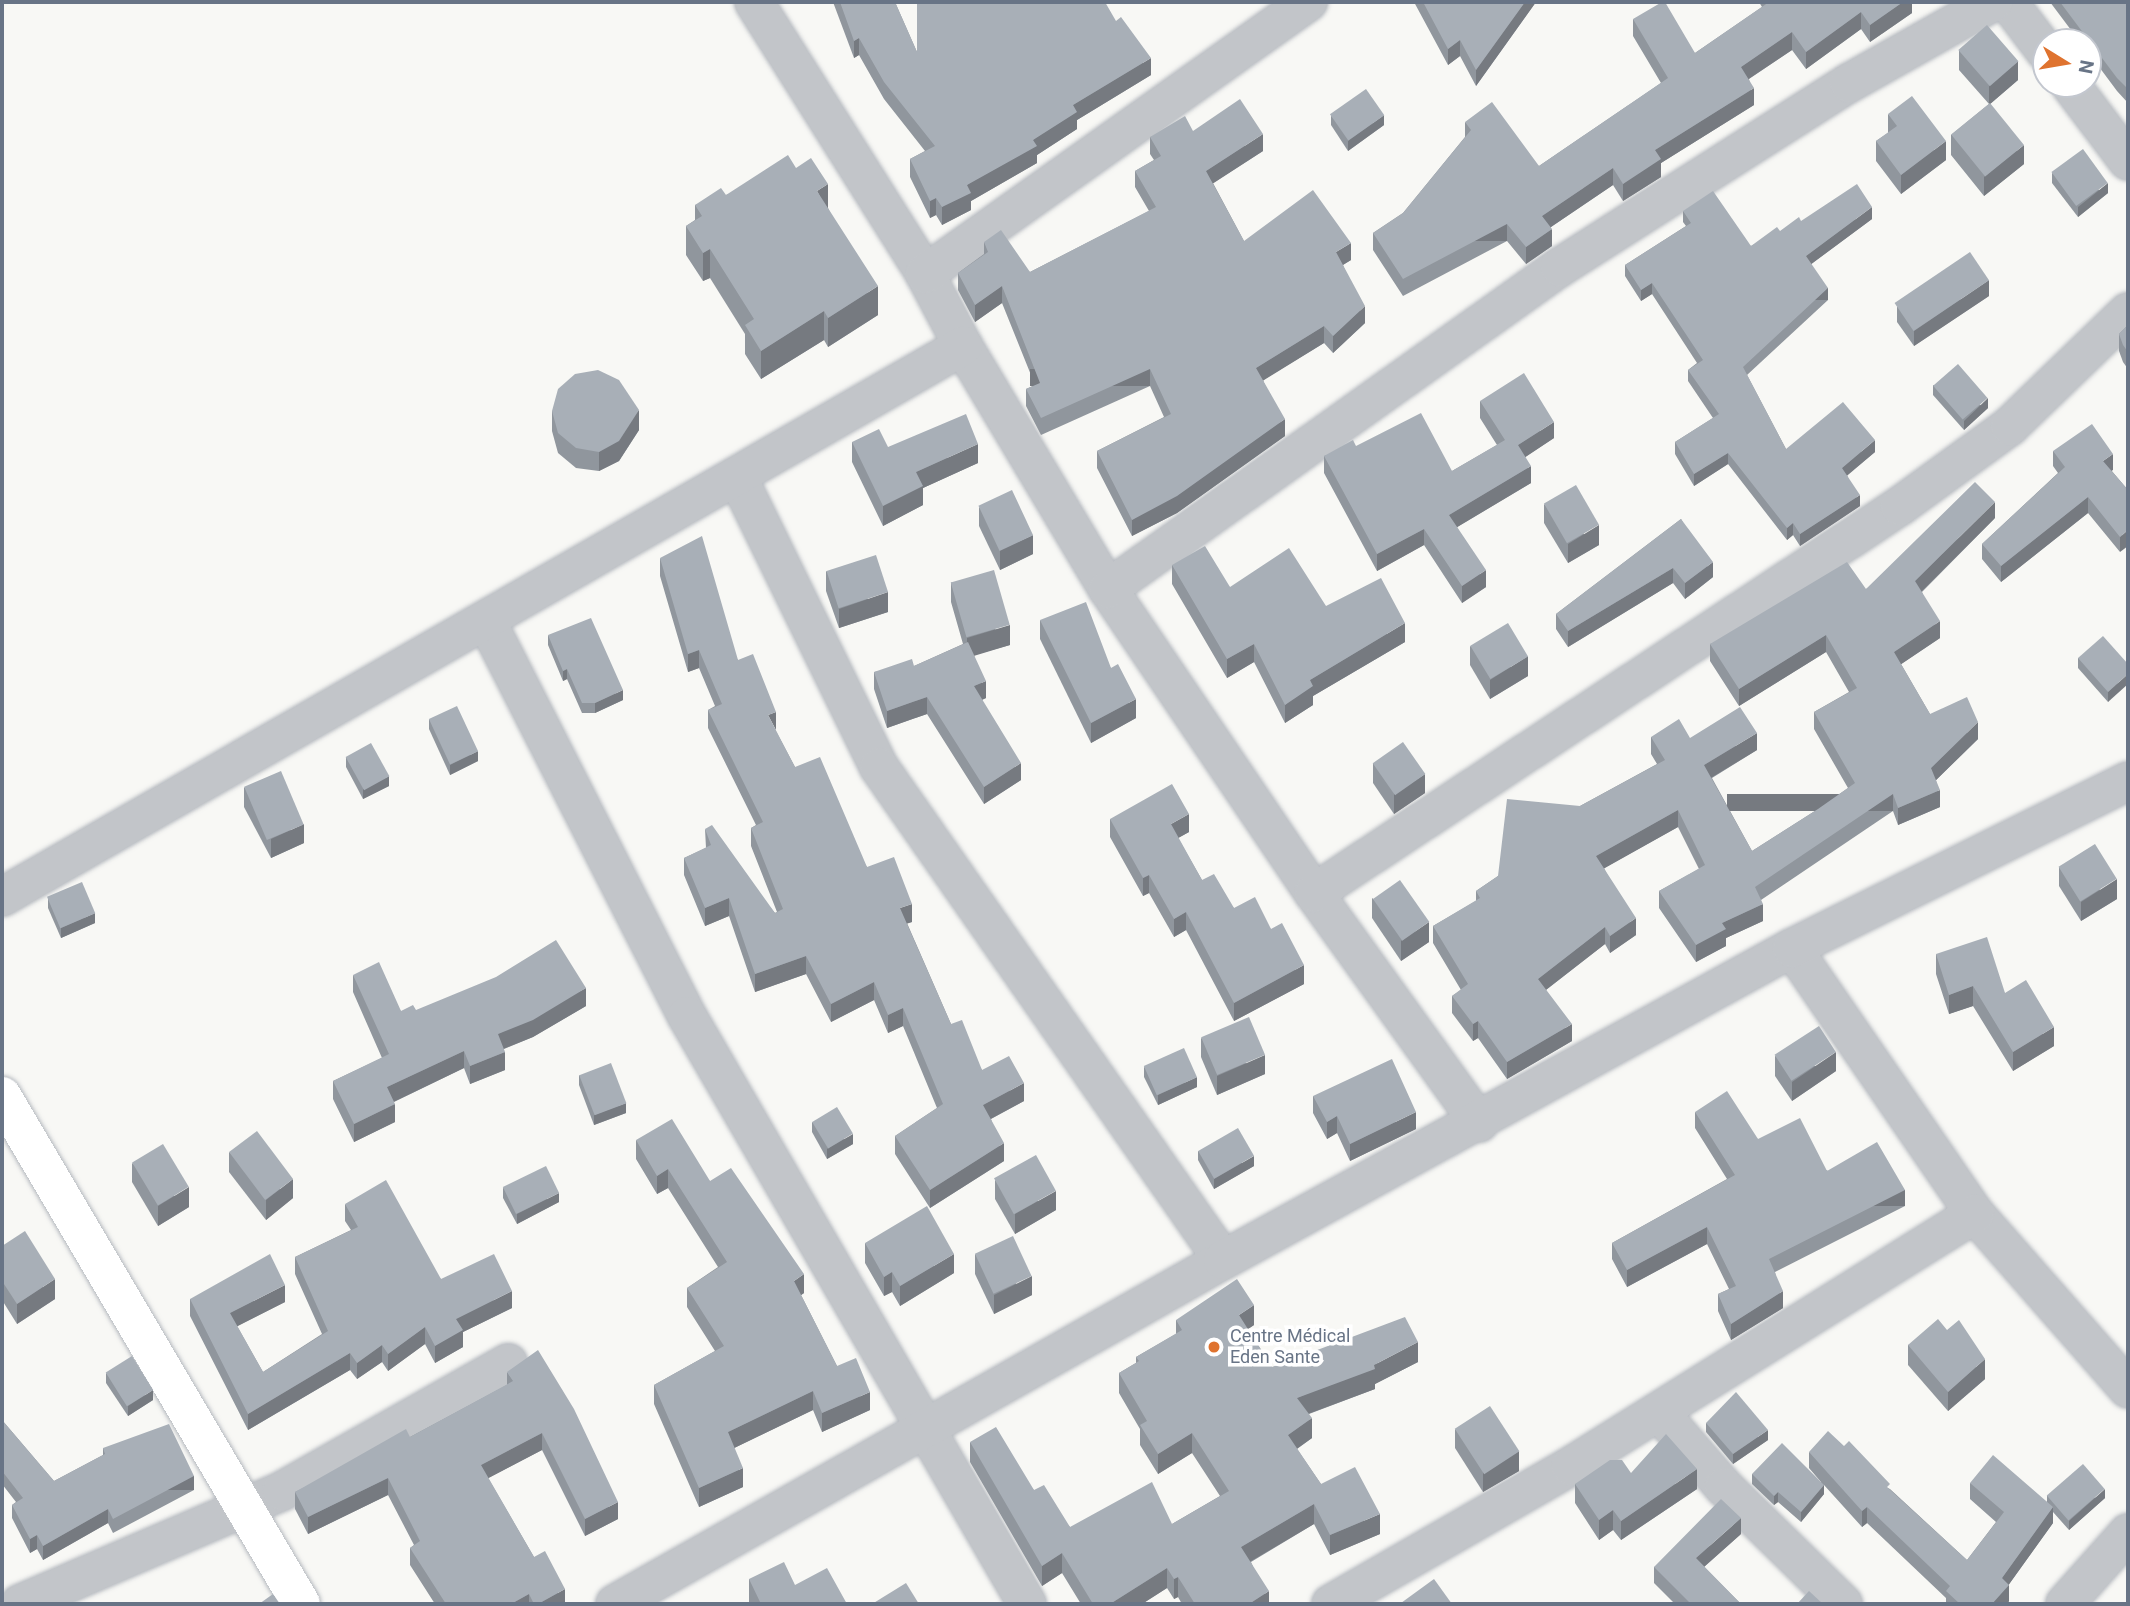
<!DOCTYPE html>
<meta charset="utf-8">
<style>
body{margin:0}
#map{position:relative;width:2130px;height:1606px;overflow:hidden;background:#f8f8f5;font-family:Roboto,sans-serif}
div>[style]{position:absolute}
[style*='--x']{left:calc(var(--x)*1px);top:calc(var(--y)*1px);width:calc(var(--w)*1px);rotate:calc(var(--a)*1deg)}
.roads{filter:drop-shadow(0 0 2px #b6bac0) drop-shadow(0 0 2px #b6bac0)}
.street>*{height:38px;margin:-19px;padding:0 19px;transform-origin:19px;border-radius:19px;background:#c2c5c9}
.secondary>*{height:38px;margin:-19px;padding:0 19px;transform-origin:19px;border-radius:19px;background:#fff}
.wall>*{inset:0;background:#90969d;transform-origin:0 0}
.shaded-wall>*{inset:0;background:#767a80;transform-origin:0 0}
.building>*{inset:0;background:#a8afb7;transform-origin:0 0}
.dots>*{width:19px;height:19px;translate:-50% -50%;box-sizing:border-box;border:4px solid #fff;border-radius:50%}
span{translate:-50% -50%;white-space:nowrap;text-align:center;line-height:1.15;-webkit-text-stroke:7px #fff;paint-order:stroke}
.poi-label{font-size:18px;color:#687486}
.left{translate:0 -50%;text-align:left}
.frame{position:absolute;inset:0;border:4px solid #687486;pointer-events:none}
.north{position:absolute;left:2032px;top:28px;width:70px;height:70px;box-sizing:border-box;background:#fff;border:2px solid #c3c7cf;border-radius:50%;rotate:101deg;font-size:19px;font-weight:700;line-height:28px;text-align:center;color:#687486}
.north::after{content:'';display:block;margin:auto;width:24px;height:32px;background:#df732f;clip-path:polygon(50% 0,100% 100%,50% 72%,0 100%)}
</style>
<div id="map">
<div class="roads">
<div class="street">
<div style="--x:754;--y:2;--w:321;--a:57.8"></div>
<div style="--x:925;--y:274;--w:81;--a:62.2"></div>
<div style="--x:963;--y:346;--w:283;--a:59.2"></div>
<div style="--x:1108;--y:589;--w:367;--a:55.9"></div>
<div style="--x:1314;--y:893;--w:283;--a:54.3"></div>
<div style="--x:2008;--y:2;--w:63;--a:52.8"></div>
<div style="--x:2070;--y:84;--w:96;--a:53"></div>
<div style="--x:925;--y:274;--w:470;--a:-35.4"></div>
<div style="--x:737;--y:476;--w:324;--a:64"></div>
<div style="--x:879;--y:767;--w:601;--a:55.09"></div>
<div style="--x:1108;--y:589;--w:555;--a:-35.47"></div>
<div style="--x:1560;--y:267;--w:343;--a:-32.5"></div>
<div style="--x:1849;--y:83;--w:165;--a:-29.4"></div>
<div style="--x:486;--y:620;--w:444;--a:63.1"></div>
<div style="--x:687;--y:1016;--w:679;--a:59.96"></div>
<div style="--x:1314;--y:893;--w:702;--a:-33.44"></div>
<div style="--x:1900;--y:506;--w:136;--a:-36"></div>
<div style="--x:2010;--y:426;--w:164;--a:-44"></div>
<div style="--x:2;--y:897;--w:1108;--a:-29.83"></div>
<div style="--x:1792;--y:948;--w:323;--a:55.5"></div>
<div style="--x:1975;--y:1214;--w:232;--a:48.8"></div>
<div style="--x:1659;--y:1412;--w:99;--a:49.1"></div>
<div style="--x:1724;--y:1487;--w:167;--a:44.5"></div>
<div style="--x:20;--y:1604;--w:285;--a:-23.3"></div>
<div style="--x:282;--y:1491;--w:260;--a:-29.5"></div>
<div style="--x:615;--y:1604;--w:699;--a:-29.5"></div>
<div style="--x:1223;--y:1260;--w:649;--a:-28.74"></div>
<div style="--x:1792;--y:948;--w:375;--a:-26.4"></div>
<div style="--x:1331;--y:1604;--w:277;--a:-29.9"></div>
<div style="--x:1571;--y:1466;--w:476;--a:-32"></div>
<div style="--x:2065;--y:1604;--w:95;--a:-48.4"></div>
</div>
<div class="secondary">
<div style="--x:2;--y:1096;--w:589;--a:59.52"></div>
</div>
</div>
<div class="wall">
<div style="clip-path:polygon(833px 2px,895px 2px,917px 52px,1116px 21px,1151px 75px,1077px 120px,1077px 129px,1037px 155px,1037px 163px,971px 201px,971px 210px,942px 225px,936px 215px,930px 218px,910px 177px,910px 159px,925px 151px,884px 99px,859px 55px,854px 58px)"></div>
<div style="clip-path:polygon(1414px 2px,1536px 2px,1476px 86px,1460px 56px,1448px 65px)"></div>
<div style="clip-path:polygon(1759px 2px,1912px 2px,1912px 13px,1870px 42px,1861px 29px,1806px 69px,1792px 50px,1749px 79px,1754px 105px,1661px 163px,1661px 177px,1623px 201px,1613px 185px,1551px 227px,1552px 246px,1526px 264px,1507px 241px,1403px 296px,1373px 250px,1373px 233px,1403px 213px,1465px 137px,1465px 122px,1539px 166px,1661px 83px,1633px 36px,1633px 19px,1695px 53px,1762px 7px)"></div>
<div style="clip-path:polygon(2050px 2px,2128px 2px,2128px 103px,2117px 91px,2088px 52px,2088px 42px,2080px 42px)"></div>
<div style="clip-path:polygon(1959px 50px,2018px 80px,1990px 104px,2024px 164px,1984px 196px,1951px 155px,1951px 135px,1989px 104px,1959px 70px)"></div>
<div style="clip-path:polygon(1888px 114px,1946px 160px,1901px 194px,1876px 161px,1876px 141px,1888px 133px)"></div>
<div style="clip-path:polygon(1331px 116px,1384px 125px,1348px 151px,1331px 125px)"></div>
<div style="clip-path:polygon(1193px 131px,1263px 151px,1213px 183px,1244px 241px,1351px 260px,1343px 265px,1365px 323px,1333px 353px,1324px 343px,1263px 380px,1285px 436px,1177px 513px,1132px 536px,1097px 468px,1097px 451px,1164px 417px,1150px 386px,1041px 435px,1026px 406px,1026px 389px,1035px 385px,1002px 303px,975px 322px,958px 290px,958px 273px,984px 254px,984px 242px,1030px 272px,1149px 211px,1135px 187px,1135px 171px,1154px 160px,1150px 154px,1150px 137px)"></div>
<div style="clip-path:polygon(796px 168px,828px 208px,878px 315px,828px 347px,824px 340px,761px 379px,745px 354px,745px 334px,710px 278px,703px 281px,686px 255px,686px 226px,695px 220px,695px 205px,726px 195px)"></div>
<div style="clip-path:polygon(2052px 173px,2108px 193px,2078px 217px,2052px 183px)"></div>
<div style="clip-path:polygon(1683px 211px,1751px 246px,1801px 221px,1872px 219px,1811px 264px,1828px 300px,1747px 375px,1786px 449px,1875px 452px,1847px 475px,1860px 506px,1800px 546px,1793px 535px,1787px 540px,1728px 464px,1694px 486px,1675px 454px,1675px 442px,1713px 418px,1688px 381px,1688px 370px,1697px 363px,1652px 294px,1641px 301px,1625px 276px,1625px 265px,1686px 226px,1683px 222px)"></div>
<div style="clip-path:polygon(1989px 296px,1914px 346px,1897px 322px,1897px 307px)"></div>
<div style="clip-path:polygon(2128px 325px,2128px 369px,2123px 362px,2119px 351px,2119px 334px)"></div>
<div style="clip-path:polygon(1933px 385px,1988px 408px,1964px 430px,1933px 395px)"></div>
<div style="clip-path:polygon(1480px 401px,1554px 438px,1525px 457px,1531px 483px,1457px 527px,1486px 587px,1462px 603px,1424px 545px,1377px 571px,1324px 473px,1324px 456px,1356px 446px,1452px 471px,1497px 445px,1480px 418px)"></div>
<div style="clip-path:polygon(552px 411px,639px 430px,619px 461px,599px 471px,576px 468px,558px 453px,552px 431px)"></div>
<div style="clip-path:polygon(852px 442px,888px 447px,978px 463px,923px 488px,923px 505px,883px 526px,852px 462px)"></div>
<div style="clip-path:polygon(2053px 451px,2113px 470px,2111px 470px,2128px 490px,2120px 552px,2088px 513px,2001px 582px,1982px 559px,1982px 544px,2058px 473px,2053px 466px)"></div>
<div style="clip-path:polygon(1544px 504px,1599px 545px,1568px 563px,1544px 523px)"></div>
<div style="clip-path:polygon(979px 507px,1033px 554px,1000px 570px,979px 526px)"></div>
<div style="clip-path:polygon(1995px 518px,1922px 592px,1940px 638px,1901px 664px,1930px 714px,1978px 739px,1936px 780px,1940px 807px,1898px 825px,1893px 811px,1761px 900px,1763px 921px,1726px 938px,1726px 946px,1696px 962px,1659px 908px,1659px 891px,1699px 869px,1678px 827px,1604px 868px,1636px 935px,1610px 953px,1605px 944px,1546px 990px,1572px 1041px,1507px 1079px,1478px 1038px,1473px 1041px,1452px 1013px,1452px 996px,1461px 990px,1433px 943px,1433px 926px,1476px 901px,1476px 891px,1498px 876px,1580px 806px,1657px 764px,1651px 754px,1651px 737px,1690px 738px,1757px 750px,1712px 778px,1752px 851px,1818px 809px,1848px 788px,1814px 729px,1814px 712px,1849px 692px,1826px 652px,1739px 706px,1710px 661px,1710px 644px,1866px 589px)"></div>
<div style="clip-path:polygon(1681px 519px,1713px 577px,1685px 599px,1673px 583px,1568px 647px,1556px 629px,1556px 614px)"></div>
<div style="clip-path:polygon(660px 558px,738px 660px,795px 767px,867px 867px,912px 922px,907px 923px,951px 1024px,982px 1070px,1024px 1101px,991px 1119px,1004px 1161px,930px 1208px,895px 1154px,895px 1136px,937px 1108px,903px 1026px,888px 1033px,874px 1000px,831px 1022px,806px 974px,755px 992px,729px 916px,705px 926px,684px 875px,684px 858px,706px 848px,705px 829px,775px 913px,777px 912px,751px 846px,751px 828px,756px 825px,708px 728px,708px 710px,715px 706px,699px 668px,688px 672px,660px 576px)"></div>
<div style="clip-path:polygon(1172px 565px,1230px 587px,1326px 606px,1405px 642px,1313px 696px,1313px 705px,1285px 723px,1254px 662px,1227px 678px,1172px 584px)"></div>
<div style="clip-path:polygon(826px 571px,888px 612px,839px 628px,826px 591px)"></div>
<div style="clip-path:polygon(951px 582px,1010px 645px,974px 655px,986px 698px,982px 700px,1021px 780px,984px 804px,927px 714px,887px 728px,874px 689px,874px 672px,914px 666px,963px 644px,951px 602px)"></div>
<div style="clip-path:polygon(1040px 620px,1111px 668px,1136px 718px,1091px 743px,1040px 639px)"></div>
<div style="clip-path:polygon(548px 635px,623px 700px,595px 713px,582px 713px,567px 679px,563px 681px,548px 645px)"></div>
<div style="clip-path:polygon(1470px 646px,1528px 676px,1490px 699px,1470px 665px)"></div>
<div style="clip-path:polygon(2078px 658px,2128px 664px,2108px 702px,2078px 668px)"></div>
<div style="clip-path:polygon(429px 719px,478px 761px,450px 775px,429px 729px)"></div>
<div style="clip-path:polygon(346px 757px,389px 786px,363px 799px,346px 767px)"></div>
<div style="clip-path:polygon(1373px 763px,1425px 793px,1394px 814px,1373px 783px)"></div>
<div style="clip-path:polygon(244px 787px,304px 843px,271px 858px,244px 807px)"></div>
<div style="clip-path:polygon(1110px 819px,1189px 832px,1178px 838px,1202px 880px,1234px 908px,1271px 929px,1304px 984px,1234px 1021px,1186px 930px,1174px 937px,1149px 893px,1143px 896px,1110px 837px)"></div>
<div style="clip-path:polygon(2059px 867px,2117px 899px,2081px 921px,2059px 886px)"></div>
<div style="clip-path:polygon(48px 898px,95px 923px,61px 938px,48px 908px)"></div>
<div style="clip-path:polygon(1372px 898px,1429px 942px,1401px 961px,1372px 918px)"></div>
<div style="clip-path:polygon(1936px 954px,2005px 993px,2054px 1046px,2013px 1071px,1973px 1006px,1949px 1014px,1936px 974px)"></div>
<div style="clip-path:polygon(353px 975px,401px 1011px,586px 1006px,533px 1037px,504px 1049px,505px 1070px,470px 1084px,464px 1068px,394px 1102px,395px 1122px,354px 1142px,333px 1099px,333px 1081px,382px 1058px,353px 992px)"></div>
<div style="left:2128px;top:987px;width:21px;height:1px;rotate:90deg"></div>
<div style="clip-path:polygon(1201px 1038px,1265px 1074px,1217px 1095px,1201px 1057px)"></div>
<div style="clip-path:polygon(1775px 1056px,1836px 1071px,1792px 1101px,1775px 1076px)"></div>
<div style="clip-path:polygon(1144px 1067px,1197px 1087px,1158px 1105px,1144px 1077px)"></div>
<div style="clip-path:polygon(579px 1075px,626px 1113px,594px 1125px,579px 1085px)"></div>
<div style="clip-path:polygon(1313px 1096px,1416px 1129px,1350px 1161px,1337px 1133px,1327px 1139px,1313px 1113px)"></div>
<div style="clip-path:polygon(1695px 1112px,1758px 1139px,1905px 1206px,1775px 1272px,1783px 1308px,1731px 1340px,1718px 1311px,1718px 1294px,1729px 1289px,1707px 1244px,1627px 1287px,1612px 1259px,1612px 1243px,1727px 1179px,1695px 1128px)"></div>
<div style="clip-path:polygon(812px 1122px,853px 1144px,827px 1159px,812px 1132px)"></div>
<div style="clip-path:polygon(636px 1140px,710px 1181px,804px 1293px,801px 1295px,837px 1366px,870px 1410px,822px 1432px,813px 1410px,734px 1448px,743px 1487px,699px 1507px,654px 1404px,654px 1385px,715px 1351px,687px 1307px,687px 1288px,718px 1267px,668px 1188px,657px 1194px,636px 1159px)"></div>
<div style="clip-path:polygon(1198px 1151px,1254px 1166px,1214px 1189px,1198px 1160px)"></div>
<div style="clip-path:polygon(229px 1152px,293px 1198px,266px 1220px,229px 1172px)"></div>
<div style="clip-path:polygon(132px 1163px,189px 1207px,158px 1226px,132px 1182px)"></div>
<div style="clip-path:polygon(995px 1180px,1056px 1210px,1015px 1234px,995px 1199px)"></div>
<div style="clip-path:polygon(503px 1188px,559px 1202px,517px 1224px,503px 1198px)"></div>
<div style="clip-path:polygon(345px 1204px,441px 1279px,512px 1308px,463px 1332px,463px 1347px,435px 1363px,425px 1344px,388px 1371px,382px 1362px,357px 1379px,350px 1370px,248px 1430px,190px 1316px,190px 1299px,285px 1302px,237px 1326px,263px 1372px,322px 1334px,295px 1274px,295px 1257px,351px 1230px,345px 1221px)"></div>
<div style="clip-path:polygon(865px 1243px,954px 1273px,900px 1306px,892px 1292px,884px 1296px,865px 1263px)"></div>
<div style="clip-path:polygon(2px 1246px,55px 1299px,17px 1324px,2px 1300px)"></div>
<div style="clip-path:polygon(975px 1254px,1032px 1295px,994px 1314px,975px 1274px)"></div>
<div style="clip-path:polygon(1176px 1320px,1254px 1325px,1248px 1329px,1272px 1367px,1418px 1362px,1375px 1384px,1375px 1389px,1309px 1414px,1312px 1438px,1297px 1449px,1321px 1484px,1380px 1534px,1330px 1555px,1314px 1524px,1251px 1562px,1269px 1604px,1182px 1604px,1178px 1597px,1174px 1599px,1167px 1588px,1142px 1604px,1081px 1604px,1062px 1573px,1042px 1586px,970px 1462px,970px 1442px,1034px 1490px,1070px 1527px,1172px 1524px,1220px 1496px,1192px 1453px,1158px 1474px,1140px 1445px,1140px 1429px,1119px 1393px,1119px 1373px,1136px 1363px,1136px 1357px,1176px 1334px)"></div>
<div style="clip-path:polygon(1947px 1330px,1985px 1379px,1948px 1411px,1908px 1365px,1908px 1345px)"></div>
<div style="clip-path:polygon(507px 1372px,618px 1519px,585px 1536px,542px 1450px,488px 1478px,534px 1557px,565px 1604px,435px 1604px,410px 1565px,410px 1548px,414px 1545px,388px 1495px,308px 1534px,295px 1509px,295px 1492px,410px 1437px,507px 1385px)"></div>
<div style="clip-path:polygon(106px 1373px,153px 1400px,128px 1416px,106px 1383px)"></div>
<div style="clip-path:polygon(2px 1420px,54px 1481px,103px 1455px,103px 1448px,194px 1490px,113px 1533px,108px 1523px,43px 1560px,37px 1549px,30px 1553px,12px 1518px,12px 1505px,16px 1502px,2px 1484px)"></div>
<div style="clip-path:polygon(1706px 1423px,1768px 1440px,1733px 1464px,1706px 1432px)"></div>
<div style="clip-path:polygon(1455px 1429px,1519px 1471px,1483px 1492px,1455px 1448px)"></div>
<div style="clip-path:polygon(1809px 1452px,1890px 1489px,1967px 1560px,1996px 1522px,1970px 1499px,1970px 1483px,2047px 1502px,2047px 1496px,2105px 1498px,2069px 1530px,2053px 1512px,2053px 1523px,2009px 1584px,2009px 1601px,2007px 1604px,1946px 1604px,1946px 1598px,1867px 1523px,1862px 1527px,1824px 1485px,1824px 1494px,1801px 1522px,1778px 1502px,1774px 1505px,1752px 1484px,1752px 1474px,1821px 1482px,1809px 1468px)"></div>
<div style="clip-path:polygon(1631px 1473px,1697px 1489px,1621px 1540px,1613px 1530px,1599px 1540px,1575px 1503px,1575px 1484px)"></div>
<div style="clip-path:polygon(1741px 1534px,1704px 1567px,1741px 1604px,1675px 1604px,1654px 1583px,1654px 1567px)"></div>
<div style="clip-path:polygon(2128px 1560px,2128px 1579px,2126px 1577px,2126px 1561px)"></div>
<div style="clip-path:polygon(749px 1579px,795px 1585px,847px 1604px,749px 1604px)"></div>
</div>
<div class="shaded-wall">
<div style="clip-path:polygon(1525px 2px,1536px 2px,1476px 86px,1476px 70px)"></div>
<div style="clip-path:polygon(1903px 2px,1912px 2px,1912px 13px,1870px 42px,1870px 25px)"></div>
<div style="clip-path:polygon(1861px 12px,1861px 29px,1806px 69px,1806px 52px)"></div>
<div style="clip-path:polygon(1792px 32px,1792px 50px,1741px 84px,1741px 67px)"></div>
<div style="clip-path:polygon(859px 38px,859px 55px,854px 58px,854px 41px)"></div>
<div style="clip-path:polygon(1460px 40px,1460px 56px,1448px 65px,1448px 49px)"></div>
<div style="clip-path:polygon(1151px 58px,1151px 75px,1077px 120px,1077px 129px,1037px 155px,1037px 163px,971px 201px,971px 210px,942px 225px,942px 207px,967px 185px,1033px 140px,1073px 105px)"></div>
<div style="clip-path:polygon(2018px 61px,2018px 80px,1989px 105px,1989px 85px)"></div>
<div style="clip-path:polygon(1754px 88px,1754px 105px,1661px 163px,1661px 177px,1623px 201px,1623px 184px,1655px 150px)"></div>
<div style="clip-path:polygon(1384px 115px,1384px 125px,1348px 151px,1348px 141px)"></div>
<div style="clip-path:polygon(1263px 134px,1263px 151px,1206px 188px,1206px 171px)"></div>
<div style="clip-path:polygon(1946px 141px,1946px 160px,1901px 194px,1901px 175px)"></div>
<div style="clip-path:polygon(2024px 145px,2024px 164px,1984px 196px,1984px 177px)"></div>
<div style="clip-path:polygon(1613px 168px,1613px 185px,1542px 233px,1542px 216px)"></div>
<div style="clip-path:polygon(2108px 183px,2108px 193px,2078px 217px,2078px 207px)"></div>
<div style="clip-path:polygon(828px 184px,828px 213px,817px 191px)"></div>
<div style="clip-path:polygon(936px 198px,936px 215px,930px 218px,930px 201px)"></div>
<div style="clip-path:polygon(1872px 207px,1872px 219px,1806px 268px,1806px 256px)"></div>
<div style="left:1507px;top:224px;width:17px;height:118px;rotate:90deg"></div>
<div style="clip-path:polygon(1552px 229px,1552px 246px,1526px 264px,1526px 247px)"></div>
<div style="clip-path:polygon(1351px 243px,1351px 260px,1336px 269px,1336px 252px)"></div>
<div style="clip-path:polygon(710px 249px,710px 278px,703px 281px,703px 253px)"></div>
<div style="clip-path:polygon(1989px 280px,1989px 296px,1914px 346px,1914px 331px)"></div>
<div style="clip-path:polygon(1652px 283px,1652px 294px,1641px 301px,1641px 290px)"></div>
<div style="clip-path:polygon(878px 286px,878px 315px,828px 347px,828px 318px)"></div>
<div style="clip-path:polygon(1002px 286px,1002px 303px,975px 322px,975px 305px)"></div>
<div style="left:1828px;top:288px;width:12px;height:116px;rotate:90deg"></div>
<div style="clip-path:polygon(1365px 306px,1365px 323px,1333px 353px,1333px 336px)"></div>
<div style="clip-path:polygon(824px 311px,824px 340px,761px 379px,761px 351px)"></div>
<div style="clip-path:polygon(1324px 326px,1324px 343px,1256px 385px,1256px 368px)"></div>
<div style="left:1150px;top:369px;width:17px;height:120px;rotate:90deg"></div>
<div style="clip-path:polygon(1988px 398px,1988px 408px,1964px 430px,1964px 421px)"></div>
<div style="clip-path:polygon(639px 410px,639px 430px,619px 461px,599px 471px,599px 452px)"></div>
<div style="clip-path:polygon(1285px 419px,1285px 436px,1177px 513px,1132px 536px,1132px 520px)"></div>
<div style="clip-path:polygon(1554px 422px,1554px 438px,1518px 462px,1518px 445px)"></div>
<div style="clip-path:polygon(1875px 440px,1875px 452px,1842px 480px,1842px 468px)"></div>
<div style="clip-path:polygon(978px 444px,978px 463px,923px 488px,923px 505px,883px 526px,883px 506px,916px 472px)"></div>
<div style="clip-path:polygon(1728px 453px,1728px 464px,1694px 486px,1694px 474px)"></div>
<div style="clip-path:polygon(2113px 454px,2113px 470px,2103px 476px,2103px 461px)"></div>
<div style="clip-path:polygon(1531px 466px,1531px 483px,1449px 532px,1449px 515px)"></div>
<div style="clip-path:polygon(1860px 495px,1860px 506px,1800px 546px,1800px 534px)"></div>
<div style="clip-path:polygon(2088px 497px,2088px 513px,2001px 582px,2001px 566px)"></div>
<div style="clip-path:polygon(1995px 502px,1995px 518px,1915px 598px,1915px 581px)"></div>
<div style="clip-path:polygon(1793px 523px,1793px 535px,1787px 540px,1787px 528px)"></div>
<div style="clip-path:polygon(1599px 525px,1599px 545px,1568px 563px,1568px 544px)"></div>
<div style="clip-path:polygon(1424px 529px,1424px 545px,1377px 571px,1377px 554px)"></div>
<div style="clip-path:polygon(2128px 530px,2128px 546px,2120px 552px,2120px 537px)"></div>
<div style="clip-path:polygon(1033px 535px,1033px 554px,1000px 570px,1000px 550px)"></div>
<div style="clip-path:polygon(1713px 562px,1713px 577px,1685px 599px,1685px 583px)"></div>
<div style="clip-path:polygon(1673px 568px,1673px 583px,1568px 647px,1568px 631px)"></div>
<div style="clip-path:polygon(1486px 570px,1486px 587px,1462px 603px,1462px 586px)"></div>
<div style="clip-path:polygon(888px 592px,888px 612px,839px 628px,839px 609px)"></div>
<div style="clip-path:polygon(1940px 621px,1940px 638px,1894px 669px,1894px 652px)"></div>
<div style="clip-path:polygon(1405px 623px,1405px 642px,1313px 696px,1313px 705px,1285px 723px,1285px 705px,1310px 680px)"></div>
<div style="clip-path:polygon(1010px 625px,1010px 645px,967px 658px,967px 638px)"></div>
<div style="clip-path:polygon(1826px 635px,1826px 652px,1739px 706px,1739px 689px)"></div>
<div style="clip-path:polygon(1254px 644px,1254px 662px,1227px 678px,1227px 659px)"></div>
<div style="clip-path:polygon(699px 650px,699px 668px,688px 672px,688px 654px)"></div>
<div style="clip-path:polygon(1528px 656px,1528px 676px,1490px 699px,1490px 680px)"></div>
<div style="clip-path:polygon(567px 669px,567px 679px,563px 681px,563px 671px)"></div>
<div style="clip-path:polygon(2128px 674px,2128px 684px,2108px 702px,2108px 692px)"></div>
<div style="clip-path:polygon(986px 681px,986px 698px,974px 703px,974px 686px)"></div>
<div style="clip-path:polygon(623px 690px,623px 700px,595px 713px,595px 703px)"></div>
<div style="clip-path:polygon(927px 697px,927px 714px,887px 728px,887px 711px)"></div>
<div style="clip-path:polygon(1136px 699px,1136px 718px,1091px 743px,1091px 723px)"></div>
<div style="clip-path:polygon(776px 712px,776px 730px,768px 715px)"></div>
<div style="clip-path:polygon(1978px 722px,1978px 739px,1931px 785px,1931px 768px)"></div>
<div style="clip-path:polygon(1757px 733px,1757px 750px,1704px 782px,1704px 765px)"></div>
<div style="clip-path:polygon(478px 751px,478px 761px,450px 775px,450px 765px)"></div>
<div style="clip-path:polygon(1021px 763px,1021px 780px,984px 804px,984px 787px)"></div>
<div style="clip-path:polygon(1425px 774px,1425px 793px,1394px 814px,1394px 794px)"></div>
<div style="clip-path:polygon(389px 776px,389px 786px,363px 799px,363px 789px)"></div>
<div style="clip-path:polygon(1940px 790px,1940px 807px,1898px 825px,1898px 808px)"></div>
<div style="left:1893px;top:794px;width:17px;height:166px;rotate:90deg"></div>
<div style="clip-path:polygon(1678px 810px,1678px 827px,1596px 873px,1596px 856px)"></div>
<div style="clip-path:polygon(1189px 814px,1189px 832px,1171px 842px,1171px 824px)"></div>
<div style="clip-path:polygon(304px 824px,304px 843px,271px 858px,271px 839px)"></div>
<div style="clip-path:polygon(1149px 875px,1149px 893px,1143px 896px,1143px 878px)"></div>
<div style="clip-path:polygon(2117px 879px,2117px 899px,2081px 921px,2081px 902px)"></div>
<div style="clip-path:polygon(729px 898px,729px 916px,705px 926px,705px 908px)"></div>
<div style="clip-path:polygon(912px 904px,912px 922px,900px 926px,900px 908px)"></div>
<div style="clip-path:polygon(1763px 904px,1763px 921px,1726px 938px,1726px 946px,1696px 962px,1696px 945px,1722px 923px)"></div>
<div style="clip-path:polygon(1186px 912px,1186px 930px,1174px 937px,1174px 919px)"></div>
<div style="clip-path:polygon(95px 913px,95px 923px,61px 938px,61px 928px)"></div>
<div style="clip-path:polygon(1636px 918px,1636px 935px,1610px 953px,1610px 936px)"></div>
<div style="clip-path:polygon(1429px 922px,1429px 942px,1401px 961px,1401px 941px)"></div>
<div style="clip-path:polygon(1605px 927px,1605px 944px,1538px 996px,1538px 979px)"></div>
<div style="clip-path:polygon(806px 956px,806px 974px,755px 992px,755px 974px)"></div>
<div style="clip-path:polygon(1304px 965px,1304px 984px,1234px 1021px,1234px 1003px)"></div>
<div style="clip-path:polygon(874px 982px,874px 1000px,831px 1022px,831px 1004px)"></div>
<div style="clip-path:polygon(1973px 986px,1973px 1006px,1949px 1014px,1949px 995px)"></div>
<div style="clip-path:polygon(586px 988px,586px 1006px,533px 1037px,498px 1051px,498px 1034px)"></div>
<div style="clip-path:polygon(903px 1008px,903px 1026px,888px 1033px,888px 1015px)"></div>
<div style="clip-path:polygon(1478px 1021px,1478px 1038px,1473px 1041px,1473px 1024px)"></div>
<div style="clip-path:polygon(1572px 1024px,1572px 1041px,1507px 1079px,1507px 1062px)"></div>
<div style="clip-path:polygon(2054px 1027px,2054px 1046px,2013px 1071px,2013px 1052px)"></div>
<div style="clip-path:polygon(464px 1051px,464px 1068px,387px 1105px,387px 1087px)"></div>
<div style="clip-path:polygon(505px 1052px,505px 1070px,470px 1084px,470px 1066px)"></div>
<div style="clip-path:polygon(1836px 1052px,1836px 1071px,1792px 1101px,1792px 1082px)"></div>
<div style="clip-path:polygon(1265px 1055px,1265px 1074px,1217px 1095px,1217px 1076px)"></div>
<div style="clip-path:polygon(1197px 1077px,1197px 1087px,1158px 1105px,1158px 1095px)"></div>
<div style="clip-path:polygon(1024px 1083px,1024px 1101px,983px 1123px,983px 1105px)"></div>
<div style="clip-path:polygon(626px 1103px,626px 1113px,594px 1125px,594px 1115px)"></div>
<div style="clip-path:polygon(395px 1104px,395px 1122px,354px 1142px,354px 1124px)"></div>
<div style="clip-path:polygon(1416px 1112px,1416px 1129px,1350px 1161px,1350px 1144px)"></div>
<div style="clip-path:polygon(1337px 1116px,1337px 1133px,1327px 1139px,1327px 1122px)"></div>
<div style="clip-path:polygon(853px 1134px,853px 1144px,827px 1159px,827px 1149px)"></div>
<div style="clip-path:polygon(1004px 1143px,1004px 1161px,930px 1208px,930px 1190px)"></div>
<div style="clip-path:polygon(1254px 1156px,1254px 1166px,1214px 1189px,1214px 1179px)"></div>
<div style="clip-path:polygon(668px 1169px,668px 1188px,657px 1194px,657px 1176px)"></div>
<div style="clip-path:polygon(293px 1179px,293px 1198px,266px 1220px,266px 1200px)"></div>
<div style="clip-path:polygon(189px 1187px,189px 1207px,158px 1226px,158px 1206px)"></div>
<div style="left:1905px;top:1190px;width:16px;height:153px;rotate:90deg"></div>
<div style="clip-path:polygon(1056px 1191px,1056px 1210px,1015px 1234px,1015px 1214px)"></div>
<div style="clip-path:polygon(559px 1193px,559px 1202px,517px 1224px,517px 1214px)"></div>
<div style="clip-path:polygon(1707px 1227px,1707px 1244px,1627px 1287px,1627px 1270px)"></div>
<div style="clip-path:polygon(954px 1254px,954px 1273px,900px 1306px,900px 1286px)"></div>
<div style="clip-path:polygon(892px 1272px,892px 1292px,884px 1296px,884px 1277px)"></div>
<div style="clip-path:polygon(804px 1274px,804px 1293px,794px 1300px,794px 1281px)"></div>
<div style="clip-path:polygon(1032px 1276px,1032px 1295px,994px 1314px,994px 1295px)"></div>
<div style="clip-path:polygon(55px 1279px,55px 1299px,17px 1324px,17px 1304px)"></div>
<div style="clip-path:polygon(285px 1285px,285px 1302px,230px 1330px,230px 1313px)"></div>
<div style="clip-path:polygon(512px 1291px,512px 1308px,463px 1332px,463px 1347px,435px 1363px,435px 1346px,456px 1319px)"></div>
<div style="clip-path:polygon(1783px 1291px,1783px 1308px,1731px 1340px,1731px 1324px)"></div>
<div style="clip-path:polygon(1254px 1305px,1254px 1325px,1239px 1335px,1239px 1315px)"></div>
<div style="clip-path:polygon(425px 1327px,425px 1344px,388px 1371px,388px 1354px)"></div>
<div style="clip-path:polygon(1418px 1342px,1418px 1362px,1375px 1384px,1375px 1389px,1297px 1418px,1297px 1398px,1374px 1365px)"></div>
<div style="clip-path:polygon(382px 1345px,382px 1362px,357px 1379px,357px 1363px)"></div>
<div style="clip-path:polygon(350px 1353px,350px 1370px,248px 1430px,248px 1414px)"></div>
<div style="clip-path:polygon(1985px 1359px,1985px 1379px,1948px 1411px,1948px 1392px)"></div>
<div style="clip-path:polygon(153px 1390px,153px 1400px,128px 1416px,128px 1406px)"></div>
<div style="clip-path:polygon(813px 1391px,813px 1410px,728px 1451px,728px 1432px)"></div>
<div style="clip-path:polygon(870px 1392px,870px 1410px,822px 1432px,822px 1413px)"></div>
<div style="clip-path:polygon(1312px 1418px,1312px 1438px,1288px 1455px,1288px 1435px)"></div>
<div style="clip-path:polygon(1768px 1430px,1768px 1440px,1733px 1464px,1733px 1454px)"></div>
<div style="clip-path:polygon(542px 1433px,542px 1450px,481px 1482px,481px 1465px)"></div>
<div style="clip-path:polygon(1192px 1433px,1192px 1453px,1158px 1474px,1158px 1454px)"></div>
<div style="clip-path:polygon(1519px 1451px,1519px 1471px,1483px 1492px,1483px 1472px)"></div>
<div style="clip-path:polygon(743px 1468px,743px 1487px,699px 1507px,699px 1488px)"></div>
<div style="clip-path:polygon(1697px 1469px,1697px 1489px,1621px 1540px,1621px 1521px)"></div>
<div style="left:194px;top:1476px;width:14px;height:92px;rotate:90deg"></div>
<div style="clip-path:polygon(388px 1478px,388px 1495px,308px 1534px,308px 1517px)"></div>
<div style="clip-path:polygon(1824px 1485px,1824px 1494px,1801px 1522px,1801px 1512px)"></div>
<div style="clip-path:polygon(2105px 1489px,2105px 1498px,2069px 1530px,2069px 1521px)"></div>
<div style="clip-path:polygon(1778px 1492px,1778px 1502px,1774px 1505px,1774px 1496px)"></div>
<div style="clip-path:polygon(618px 1502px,618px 1519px,585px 1536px,585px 1519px)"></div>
<div style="clip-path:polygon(1314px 1504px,1314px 1524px,1241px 1567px,1241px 1547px)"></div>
<div style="clip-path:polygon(1867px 1507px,1867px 1523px,1862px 1527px,1862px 1511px)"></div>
<div style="clip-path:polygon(2053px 1507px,2053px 1523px,2005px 1590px,2009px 1585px,2009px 1601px,2007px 1604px,1992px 1604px,2002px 1578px)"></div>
<div style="clip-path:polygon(108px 1509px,108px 1523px,43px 1560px,43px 1546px)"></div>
<div style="clip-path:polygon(1613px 1510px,1613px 1530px,1599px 1540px,1599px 1520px)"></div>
<div style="clip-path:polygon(1380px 1514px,1380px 1534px,1330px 1555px,1330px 1535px)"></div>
<div style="clip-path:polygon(1741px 1518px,1741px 1534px,1696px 1574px,1696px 1558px)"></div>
<div style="clip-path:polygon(37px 1535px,37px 1549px,30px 1553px,30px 1539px)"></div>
<div style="clip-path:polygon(1062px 1553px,1062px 1573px,1042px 1586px,1042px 1566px)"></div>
<div style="clip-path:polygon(1167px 1568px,1167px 1588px,1142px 1604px,1110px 1604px)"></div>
<div style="clip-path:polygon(1178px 1577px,1178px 1597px,1174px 1599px,1174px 1579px)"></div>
<div style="clip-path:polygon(565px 1589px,565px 1604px,538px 1604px)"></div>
<div style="clip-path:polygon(1269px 1591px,1269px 1604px,1249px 1604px)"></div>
<div style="clip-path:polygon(529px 1594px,529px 1604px,511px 1604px)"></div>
</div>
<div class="building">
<div style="clip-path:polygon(840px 2px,895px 2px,917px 52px,917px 2px,1105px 2px,1116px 21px,1121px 17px,1151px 58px,1073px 105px,1077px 112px,1033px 140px,1037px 146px,967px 185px,971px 193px,942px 207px,936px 198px,930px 201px,910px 159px,935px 146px,884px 82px,859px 38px,854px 41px)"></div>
<div style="clip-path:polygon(1423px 2px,1525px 2px,1476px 70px,1460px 40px,1448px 49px)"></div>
<div style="clip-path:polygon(1662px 2px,1665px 2px,1695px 53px,1769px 2px,1903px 2px,1870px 25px,1861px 12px,1806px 52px,1792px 32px,1741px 67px,1754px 88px,1655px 150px,1661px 159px,1623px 184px,1613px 168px,1542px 216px,1552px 229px,1526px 247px,1507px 224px,1403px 279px,1373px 233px,1403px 213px,1471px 130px,1465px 122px,1492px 102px,1539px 166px,1668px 78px,1633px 19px)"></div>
<div style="clip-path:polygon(2060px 2px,2128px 2px,2128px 89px,2117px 78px)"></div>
<div style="left:1987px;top:25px;width:48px;height:38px;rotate:49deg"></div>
<div style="left:1366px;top:89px;width:32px;height:44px;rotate:55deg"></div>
<div style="clip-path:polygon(1912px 96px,1946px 141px,1901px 175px,1876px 141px,1897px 126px,1888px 114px)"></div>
<div style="clip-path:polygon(1240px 99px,1263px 134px,1206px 171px,1244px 241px,1313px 190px,1351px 243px,1336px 252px,1365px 306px,1333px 336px,1324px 326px,1256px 368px,1285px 419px,1177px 496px,1132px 520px,1097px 451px,1171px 414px,1150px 369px,1041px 418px,1026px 389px,1040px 383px,1002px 286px,975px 305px,958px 273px,988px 252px,984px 242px,1001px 230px,1030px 272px,1156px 207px,1135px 171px,1161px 156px,1150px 137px,1185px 116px,1193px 131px)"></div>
<div style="left:1990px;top:103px;width:54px;height:50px;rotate:51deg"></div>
<div style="left:2083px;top:149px;width:42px;height:39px;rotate:54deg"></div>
<div style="clip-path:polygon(788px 155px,796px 168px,811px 158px,828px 184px,817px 191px,878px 286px,828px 318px,824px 311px,761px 351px,745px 325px,754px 319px,710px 249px,703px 253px,686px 226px,702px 216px,695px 205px,721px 188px,726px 195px)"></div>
<div style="clip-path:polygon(1857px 184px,1872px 207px,1806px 256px,1828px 288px,1743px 367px,1786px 449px,1843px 402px,1875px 440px,1842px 468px,1860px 495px,1800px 534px,1793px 523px,1787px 528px,1728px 453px,1694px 474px,1675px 442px,1719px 414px,1688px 370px,1703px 360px,1652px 283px,1641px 290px,1625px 265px,1691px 223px,1683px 211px,1713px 191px,1751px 246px,1777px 227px,1780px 231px,1799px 217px,1801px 221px)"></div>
<div style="left:1970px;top:252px;width:34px;height:91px;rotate:56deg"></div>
<div style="clip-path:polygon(2128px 325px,2128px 352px,2123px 345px,2119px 334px)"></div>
<div style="left:1958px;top:364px;width:45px;height:33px;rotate:49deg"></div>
<div style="clip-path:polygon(598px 370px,619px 380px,639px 410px,619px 441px,599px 452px,576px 448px,558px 433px,552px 411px,558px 389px,575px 374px)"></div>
<div style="clip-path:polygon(1524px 373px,1554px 422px,1518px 445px,1531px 466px,1449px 515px,1486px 570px,1462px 586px,1424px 529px,1377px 554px,1324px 456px,1353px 440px,1356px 446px,1421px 413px,1452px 471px,1505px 440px,1480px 401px)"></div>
<div style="clip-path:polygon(966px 414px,978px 444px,916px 472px,923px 486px,883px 506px,852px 442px,879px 429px,888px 447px)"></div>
<div style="clip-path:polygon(2092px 424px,2113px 454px,2103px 461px,2128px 490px,2128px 530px,2120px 537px,2088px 497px,2001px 566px,1982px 544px,2065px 467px,2053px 451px)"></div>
<div style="clip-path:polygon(1975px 482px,1995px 502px,1915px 581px,1940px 621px,1894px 652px,1930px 714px,1967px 697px,1978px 722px,1931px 768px,1940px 790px,1898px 808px,1893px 794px,1755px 887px,1763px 904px,1722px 923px,1726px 929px,1696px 945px,1659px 891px,1705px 865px,1678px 810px,1596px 856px,1636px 918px,1610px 936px,1605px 927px,1538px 979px,1572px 1024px,1507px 1062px,1478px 1021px,1473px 1024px,1452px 996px,1468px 984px,1433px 926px,1480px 898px,1476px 891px,1498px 876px,1507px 799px,1580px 806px,1665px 760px,1651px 737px,1679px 719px,1690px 738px,1740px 707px,1757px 733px,1704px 765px,1752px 851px,1818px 809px,1855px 783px,1814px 712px,1857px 688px,1826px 635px,1739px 689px,1710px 644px,1847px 562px,1866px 589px)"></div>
<div style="left:1576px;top:485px;width:46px;height:37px;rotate:60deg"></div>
<div style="left:1012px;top:490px;width:50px;height:37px;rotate:65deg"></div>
<div style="clip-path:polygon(1681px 519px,1713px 562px,1685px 583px,1673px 568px,1568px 631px,1556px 614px)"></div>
<div style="clip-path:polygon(702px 536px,738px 660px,753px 654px,776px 712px,768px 715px,795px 767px,820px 757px,867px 867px,894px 857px,912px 904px,900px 908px,951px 1024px,962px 1020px,982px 1070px,1009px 1056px,1024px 1083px,983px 1105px,1004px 1143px,930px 1190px,895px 1136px,943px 1104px,903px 1008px,888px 1015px,874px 982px,831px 1004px,806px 956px,755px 974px,729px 898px,705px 908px,684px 858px,711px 845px,705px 829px,712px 825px,775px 913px,783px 909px,751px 828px,763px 822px,708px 710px,722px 704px,699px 650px,688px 654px,660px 558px)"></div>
<div style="clip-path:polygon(1205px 546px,1230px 587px,1289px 548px,1326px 606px,1381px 578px,1405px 623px,1310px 680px,1313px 686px,1285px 705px,1254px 644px,1227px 659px,1172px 565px)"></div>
<div style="left:876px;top:555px;width:39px;height:52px;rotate:72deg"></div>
<div style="left:994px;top:570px;width:57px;height:45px;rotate:74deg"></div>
<div style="clip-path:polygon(1086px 602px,1111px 668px,1118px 664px,1136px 699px,1091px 723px,1040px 620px)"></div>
<div style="clip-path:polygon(591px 618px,623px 690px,595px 703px,582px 703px,567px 669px,563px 671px,548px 635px)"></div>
<div style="left:1508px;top:623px;width:39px;height:44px;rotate:59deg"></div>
<div style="clip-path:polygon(2103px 636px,2128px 664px,2128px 674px,2108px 692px,2078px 658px)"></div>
<div style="clip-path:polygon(968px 642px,986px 681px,974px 686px,1021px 763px,984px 787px,927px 697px,887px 711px,874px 672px,912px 659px,914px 666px)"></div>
<div style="left:457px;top:706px;width:50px;height:31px;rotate:65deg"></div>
<div style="left:1403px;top:742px;width:39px;height:37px;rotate:55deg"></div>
<div style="left:371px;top:743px;width:38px;height:29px;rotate:61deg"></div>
<div style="left:281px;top:771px;width:58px;height:40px;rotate:67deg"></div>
<div style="clip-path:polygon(1172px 784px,1189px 814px,1171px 824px,1202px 880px,1214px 874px,1234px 908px,1255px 897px,1271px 929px,1282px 923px,1304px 965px,1234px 1003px,1186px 912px,1174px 919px,1149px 875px,1143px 878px,1110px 819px)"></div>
<div style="left:2095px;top:844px;width:41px;height:43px;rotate:58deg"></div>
<div style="left:1400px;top:880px;width:51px;height:33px;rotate:55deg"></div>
<div style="left:82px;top:882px;width:34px;height:38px;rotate:67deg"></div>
<div style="clip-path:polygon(1987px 937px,2005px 993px,2026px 980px,2054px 1027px,2013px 1052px,1973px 986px,1949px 995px,1936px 954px)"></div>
<div style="clip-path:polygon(556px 940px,586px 988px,533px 1020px,498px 1034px,505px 1052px,470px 1066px,464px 1051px,387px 1087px,395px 1104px,354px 1124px,333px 1081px,389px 1054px,353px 975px,379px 962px,401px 1011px,413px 1005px,416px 1010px,496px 977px)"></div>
<div style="left:1249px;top:1017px;width:41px;height:52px;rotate:67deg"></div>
<div style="left:1819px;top:1026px;width:31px;height:53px;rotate:57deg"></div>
<div style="left:1184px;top:1048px;width:32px;height:44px;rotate:66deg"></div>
<div style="clip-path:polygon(1392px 1059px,1416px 1112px,1350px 1144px,1337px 1116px,1327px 1122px,1313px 1096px)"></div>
<div style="left:611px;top:1063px;width:43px;height:34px;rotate:69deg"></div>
<div style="clip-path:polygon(1727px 1091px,1758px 1139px,1800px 1118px,1827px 1171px,1877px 1142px,1905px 1190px,1769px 1259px,1783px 1291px,1731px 1324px,1718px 1294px,1736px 1286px,1707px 1227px,1627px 1270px,1612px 1243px,1735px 1175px,1695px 1112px)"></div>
<div style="left:837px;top:1107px;width:31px;height:29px;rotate:59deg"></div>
<div style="clip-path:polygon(672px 1119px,710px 1181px,731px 1168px,804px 1274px,794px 1281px,837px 1366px,856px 1358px,870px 1392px,822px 1413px,813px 1391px,728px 1432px,743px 1468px,699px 1488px,654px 1385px,724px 1346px,687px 1288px,727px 1262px,668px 1169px,657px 1176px,636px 1140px)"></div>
<div style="left:1238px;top:1128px;width:32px;height:46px;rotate:60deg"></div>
<div style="left:257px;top:1131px;width:60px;height:35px;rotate:53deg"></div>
<div style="left:163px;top:1144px;width:50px;height:36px;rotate:59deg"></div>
<div style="left:1036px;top:1155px;width:41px;height:48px;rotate:61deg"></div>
<div style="left:546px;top:1166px;width:30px;height:48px;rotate:64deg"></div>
<div style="clip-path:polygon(386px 1180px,441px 1279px,494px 1254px,512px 1291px,456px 1319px,463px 1330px,435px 1346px,425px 1327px,388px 1354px,382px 1345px,357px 1363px,350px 1353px,248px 1414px,190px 1299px,270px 1254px,285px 1285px,230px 1313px,263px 1372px,328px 1331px,295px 1257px,358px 1227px,345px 1204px)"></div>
<div style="clip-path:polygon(927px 1206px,954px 1254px,900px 1286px,892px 1272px,884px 1277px,865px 1243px)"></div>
<div style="clip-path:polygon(25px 1231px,55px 1279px,17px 1304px,2px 1281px,2px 1246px)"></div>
<div style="left:1013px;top:1236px;width:44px;height:42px;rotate:65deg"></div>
<div style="clip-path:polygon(1237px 1279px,1254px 1305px,1239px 1315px,1272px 1367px,1405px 1317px,1418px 1342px,1374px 1365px,1375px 1369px,1297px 1398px,1312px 1418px,1288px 1435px,1321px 1484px,1355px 1467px,1380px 1514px,1330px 1535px,1314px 1504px,1241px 1547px,1269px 1591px,1249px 1604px,1195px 1604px,1178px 1577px,1174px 1579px,1167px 1568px,1110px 1604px,1093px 1604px,1062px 1553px,1042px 1566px,970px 1442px,996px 1427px,1034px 1490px,1044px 1485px,1070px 1527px,1152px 1482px,1172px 1524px,1229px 1491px,1192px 1433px,1158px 1454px,1140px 1425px,1147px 1421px,1119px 1373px,1139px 1361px,1136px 1357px,1182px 1330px,1176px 1320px)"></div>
<div style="clip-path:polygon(1938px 1319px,1947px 1330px,1959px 1320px,1985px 1359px,1948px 1392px,1908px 1345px)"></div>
<div style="clip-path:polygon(538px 1350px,574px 1409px,618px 1502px,585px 1519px,542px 1433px,481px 1465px,534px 1557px,545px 1551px,565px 1589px,538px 1604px,534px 1604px,529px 1594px,511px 1604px,446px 1604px,410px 1548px,420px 1541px,388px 1478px,308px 1517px,295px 1492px,406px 1429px,410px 1437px,513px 1381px,507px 1372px)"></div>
<div style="left:132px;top:1356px;width:40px;height:31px;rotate:58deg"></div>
<div style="clip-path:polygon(1736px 1392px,1768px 1430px,1733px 1454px,1706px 1423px)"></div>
<div style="left:1490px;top:1406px;width:54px;height:42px;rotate:57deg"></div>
<div style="clip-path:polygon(2px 1420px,54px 1481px,105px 1454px,103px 1448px,169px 1424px,194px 1476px,113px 1519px,108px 1509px,43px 1546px,37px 1535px,30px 1539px,12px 1505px,23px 1498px,2px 1471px)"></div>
<div style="clip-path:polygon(1828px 1431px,1844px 1446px,1849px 1441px,1890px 1484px,1887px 1487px,1967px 1560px,2004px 1512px,1970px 1483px,1993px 1455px,2053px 1507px,2002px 1578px,2009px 1585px,1992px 1604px,1960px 1604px,1946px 1591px,1950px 1586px,1867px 1507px,1862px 1511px,1809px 1452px)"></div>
<div style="clip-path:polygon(1666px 1434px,1697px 1469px,1621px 1521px,1613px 1510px,1599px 1520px,1575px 1484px,1610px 1460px,1622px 1460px,1631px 1473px)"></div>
<div style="clip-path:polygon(1782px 1443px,1824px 1485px,1801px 1512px,1778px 1492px,1774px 1496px,1752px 1474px)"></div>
<div style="left:2083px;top:1464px;width:33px;height:48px;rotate:49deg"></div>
<div style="clip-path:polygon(1721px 1499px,1741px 1518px,1696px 1558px,1741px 1604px,1691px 1604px,1654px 1567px)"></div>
<div style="clip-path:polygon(784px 1562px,795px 1585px,827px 1568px,847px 1604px,761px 1604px,749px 1579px)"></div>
<div style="clip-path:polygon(1434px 1579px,1452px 1604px,1402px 1604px,1401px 1603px)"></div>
<div style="clip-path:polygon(906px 1583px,919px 1604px,872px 1604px)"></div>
<div style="clip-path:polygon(1809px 1591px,1823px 1604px,1797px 1604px)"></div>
<div style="clip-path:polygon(273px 1594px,280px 1604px,259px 1604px)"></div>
</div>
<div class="dots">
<div style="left:1214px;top:1347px;background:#df732f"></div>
</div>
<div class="poi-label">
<span class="left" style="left:1230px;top:1347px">Centre Médical<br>Eden Sante</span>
</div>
<div class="frame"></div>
<div class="north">N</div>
</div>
